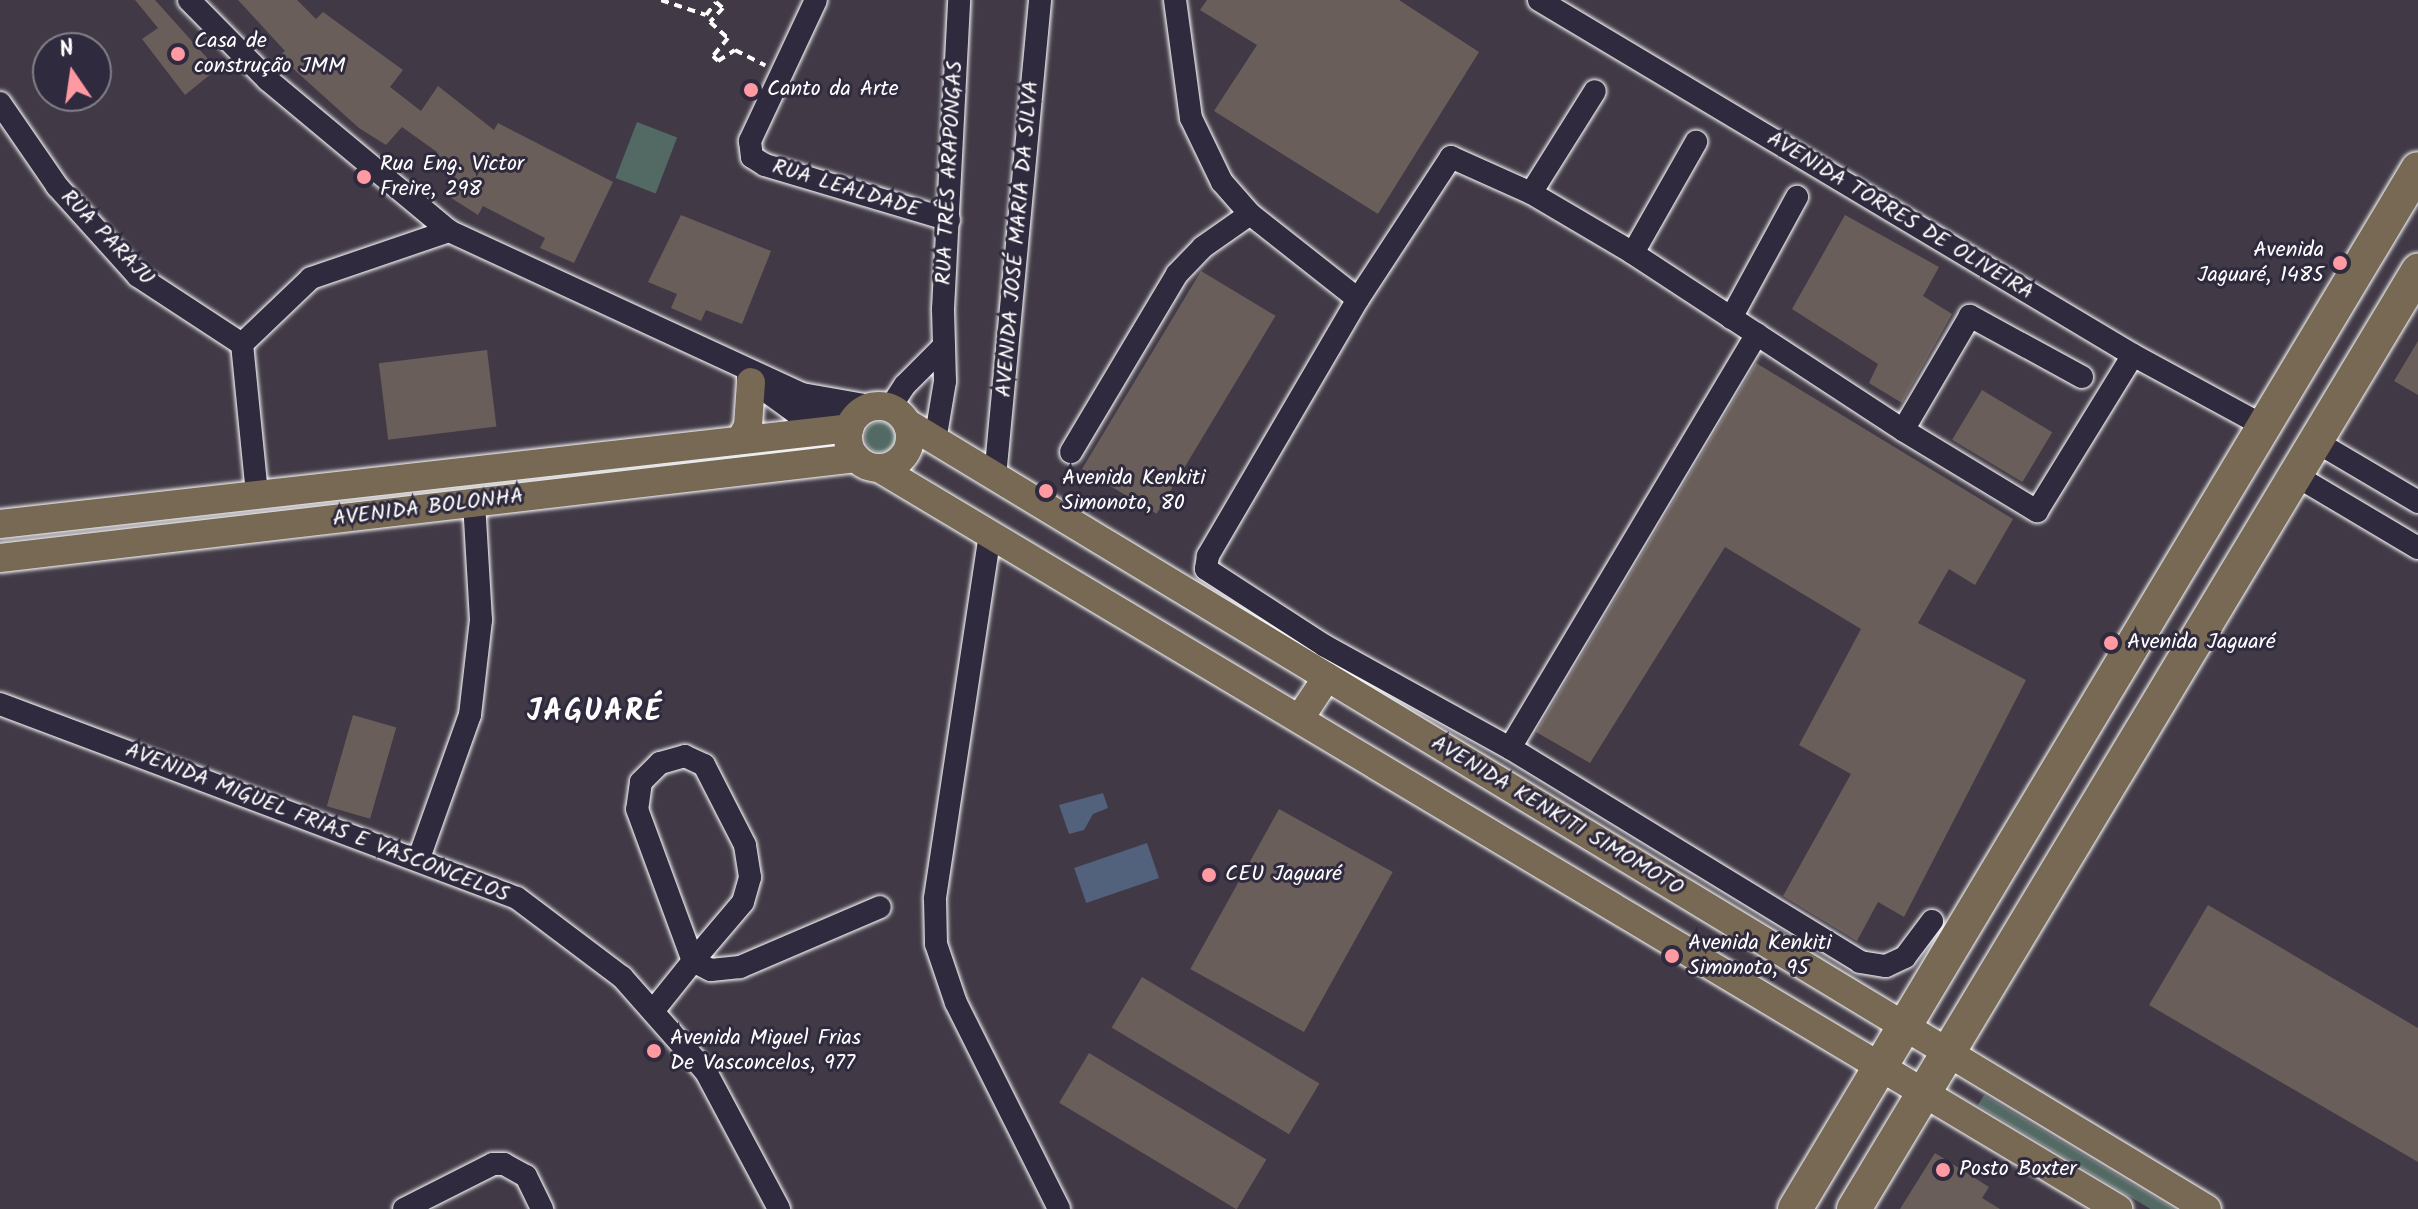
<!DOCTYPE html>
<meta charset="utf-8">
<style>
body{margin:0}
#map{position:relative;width:2418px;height:1209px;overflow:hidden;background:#413a46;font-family:Kalam,sans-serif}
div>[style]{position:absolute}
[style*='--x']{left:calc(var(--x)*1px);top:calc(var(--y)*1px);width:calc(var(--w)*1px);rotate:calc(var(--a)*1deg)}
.green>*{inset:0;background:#536964;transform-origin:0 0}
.round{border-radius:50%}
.water>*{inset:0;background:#52617c;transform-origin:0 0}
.building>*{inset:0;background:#6a5e5a;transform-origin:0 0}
.path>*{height:4px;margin-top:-2px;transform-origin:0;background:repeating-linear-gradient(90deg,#fff 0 8px,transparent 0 14px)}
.roads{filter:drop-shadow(0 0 2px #fff) drop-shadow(0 0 2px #fff)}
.minor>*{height:22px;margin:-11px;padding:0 11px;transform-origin:11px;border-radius:11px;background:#2f2a3d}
.major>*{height:28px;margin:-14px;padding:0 14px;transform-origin:14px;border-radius:14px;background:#776954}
.major>.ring{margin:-14px;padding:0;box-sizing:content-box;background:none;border:28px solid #776954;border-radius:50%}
.highway>*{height:34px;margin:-17px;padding:0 17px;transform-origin:17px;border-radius:17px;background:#776954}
.dots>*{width:22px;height:22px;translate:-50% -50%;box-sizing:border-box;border:4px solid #2f2a3d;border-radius:50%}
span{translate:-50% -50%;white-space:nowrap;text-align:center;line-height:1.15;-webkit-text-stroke:6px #2f2a3d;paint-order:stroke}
.poi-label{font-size:22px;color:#fff}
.left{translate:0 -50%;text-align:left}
.right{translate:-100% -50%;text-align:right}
.street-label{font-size:22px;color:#fff}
.district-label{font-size:30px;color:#fff;font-weight:700;letter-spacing:2px}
.north{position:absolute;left:32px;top:32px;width:80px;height:80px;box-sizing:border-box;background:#2f2a3d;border:2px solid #827f8b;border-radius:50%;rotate:347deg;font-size:22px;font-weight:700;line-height:32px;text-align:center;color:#fff}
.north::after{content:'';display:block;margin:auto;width:28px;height:36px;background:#ff9aa2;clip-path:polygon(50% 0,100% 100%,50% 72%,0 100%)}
</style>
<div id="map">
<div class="green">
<div style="left:637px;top:122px;width:43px;height:60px;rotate:21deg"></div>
<div class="round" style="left:865px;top:422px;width:30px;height:30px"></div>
<div style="left:1984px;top:1095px;width:222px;height:12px;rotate:31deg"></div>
</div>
<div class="water">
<div style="clip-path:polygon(1103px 793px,1108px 808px,1093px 814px,1084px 830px,1069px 834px,1059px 805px)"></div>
<div style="left:1147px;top:843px;width:37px;height:77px;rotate:71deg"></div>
</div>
<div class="building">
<div style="clip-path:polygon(135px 0,155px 0,217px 69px,185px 95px,142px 39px,158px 28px)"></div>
<div style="clip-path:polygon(238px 0,297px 0,316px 19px,323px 12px,403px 70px,390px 87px,421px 111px,438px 86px,494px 130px,498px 123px,613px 182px,574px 263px,540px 248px,545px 238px,483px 206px,478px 215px,448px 196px,458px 181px,431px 160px,437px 152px,402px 127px,386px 145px,359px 128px,279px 56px,285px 51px)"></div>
<div style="clip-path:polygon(1207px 0,1399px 0,1479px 52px,1378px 214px,1214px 111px,1257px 45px,1200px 10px)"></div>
<div style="clip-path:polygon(681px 215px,771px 251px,742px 324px,706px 310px,701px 321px,671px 308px,677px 294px,648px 282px)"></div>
<div style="clip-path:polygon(1845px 215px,1939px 267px,1923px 296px,1952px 314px,1902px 403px,1869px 383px,1878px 364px,1792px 309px)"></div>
<div style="left:1201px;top:271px;width:87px;height:231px;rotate:31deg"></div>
<div style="clip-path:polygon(2418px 341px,2418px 395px,2394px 381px)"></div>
<div style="left:487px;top:350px;width:77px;height:109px;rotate:83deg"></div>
<div style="clip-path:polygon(1756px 363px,2013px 519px,1975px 585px,1949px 569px,1918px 623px,2026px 680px,1904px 917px,1878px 902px,1857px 941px,1783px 896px,1851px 774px,1799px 745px,1861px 629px,1725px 547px,1590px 763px,1536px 732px)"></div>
<div style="left:1982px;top:390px;width:82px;height:58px;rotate:31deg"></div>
<div style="left:353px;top:715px;width:45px;height:95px;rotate:16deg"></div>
<div style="left:1279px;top:809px;width:130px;height:183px;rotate:29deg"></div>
<div style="clip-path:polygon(2208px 905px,2418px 1028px,2418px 1162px,2149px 1005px)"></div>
<div style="left:1142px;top:977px;width:207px;height:59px;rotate:31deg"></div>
<div style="left:1089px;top:1053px;width:207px;height:58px;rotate:31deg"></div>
<div style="clip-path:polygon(1935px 1153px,1989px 1187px,1982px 1198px,2000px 1209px,1900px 1209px)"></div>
</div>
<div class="path">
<div style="--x:661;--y:0;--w:47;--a:18.4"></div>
<div style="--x:706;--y:15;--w:16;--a:-52"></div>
<div style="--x:716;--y:2;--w:9;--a:41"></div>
<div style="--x:723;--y:8;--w:19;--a:133"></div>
<div style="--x:710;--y:22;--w:24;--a:42"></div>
<div style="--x:728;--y:38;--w:23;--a:130"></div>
<div style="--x:713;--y:56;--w:7;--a:45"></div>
<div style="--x:718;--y:61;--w:20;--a:-33"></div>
<div style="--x:735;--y:50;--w:34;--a:27"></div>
</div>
<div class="roads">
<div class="minor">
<div style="--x:189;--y:0;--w:112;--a:45.4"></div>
<div style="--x:268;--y:80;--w:236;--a:39.8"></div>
<div style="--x:449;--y:231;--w:389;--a:24.8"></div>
<div style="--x:802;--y:394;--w:75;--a:10"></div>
<div style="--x:816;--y:0;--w:156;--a:115.1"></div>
<div style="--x:750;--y:141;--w:16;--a:83"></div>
<div style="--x:752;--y:157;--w:15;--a:32"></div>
<div style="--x:765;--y:165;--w:192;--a:16.6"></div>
<div style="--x:1175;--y:0;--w:119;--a:82.3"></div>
<div style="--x:1191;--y:118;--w:71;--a:64.2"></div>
<div style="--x:1222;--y:182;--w:43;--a:48.8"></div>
<div style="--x:1250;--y:214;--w:137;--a:38.2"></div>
<div style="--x:1539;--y:0;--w:692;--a:30.86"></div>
<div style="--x:2133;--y:355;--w:149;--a:28.5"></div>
<div style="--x:0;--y:103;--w:101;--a:55.5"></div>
<div style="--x:57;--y:186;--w:121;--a:48"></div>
<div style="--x:138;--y:276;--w:124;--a:33.2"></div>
<div style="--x:1531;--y:193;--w:120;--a:-57.9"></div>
<div style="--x:1633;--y:253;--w:128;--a:-60.4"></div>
<div style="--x:1731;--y:318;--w:138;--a:-61.4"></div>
<div style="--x:2082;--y:377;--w:128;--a:-151.4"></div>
<div style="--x:1970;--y:316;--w:132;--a:120.4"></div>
<div style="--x:1903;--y:430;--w:157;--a:31.2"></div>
<div style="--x:2037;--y:511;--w:183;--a:-58.4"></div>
<div style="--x:748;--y:378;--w:58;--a:35.9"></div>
<div style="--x:795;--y:412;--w:51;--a:12.4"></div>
<div style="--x:890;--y:408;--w:27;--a:-57"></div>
<div style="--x:905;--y:385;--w:55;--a:-45"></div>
<div style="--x:1903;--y:430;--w:323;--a:-146.8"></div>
<div style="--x:1633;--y:253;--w:118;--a:-149.5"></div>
<div style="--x:1531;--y:193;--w:88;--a:-155.8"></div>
<div style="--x:1451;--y:157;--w:170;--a:123.2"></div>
<div style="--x:1358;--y:299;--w:298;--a:120.3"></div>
<div style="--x:1208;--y:556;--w:13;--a:99"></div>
<div style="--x:1206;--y:569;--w:142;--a:32.9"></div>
<div style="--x:1325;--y:646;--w:211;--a:28.9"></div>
<div style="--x:1510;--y:748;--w:410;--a:31.4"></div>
<div style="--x:1860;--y:962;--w:26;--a:9"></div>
<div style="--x:1886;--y:966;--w:21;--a:-25"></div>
<div style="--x:1905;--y:957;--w:45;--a:-53.1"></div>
<div style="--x:935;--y:441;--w:61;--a:-80.5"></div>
<div style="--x:945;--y:381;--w:72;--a:-91.6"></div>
<div style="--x:943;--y:309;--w:309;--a:-87"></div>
<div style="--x:2315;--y:441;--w:120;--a:30.6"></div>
<div style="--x:1071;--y:452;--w:207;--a:-59.2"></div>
<div style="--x:1177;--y:274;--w:37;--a:-46"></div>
<div style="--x:1203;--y:247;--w:57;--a:-35.1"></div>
<div style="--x:2295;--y:475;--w:143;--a:30.7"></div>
<div style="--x:995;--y:477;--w:479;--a:-84.6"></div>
<div style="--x:257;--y:494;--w:151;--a:-95.7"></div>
<div style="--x:242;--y:344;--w:95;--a:-43.7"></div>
<div style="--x:311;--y:278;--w:146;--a:-18.8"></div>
<div style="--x:990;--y:534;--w:369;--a:98.6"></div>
<div style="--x:935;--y:899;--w:45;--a:88.7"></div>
<div style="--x:936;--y:944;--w:62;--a:71.3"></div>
<div style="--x:956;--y:1003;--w:230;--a:63.4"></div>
<div style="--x:0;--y:704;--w:552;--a:20.57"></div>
<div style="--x:517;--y:898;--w:131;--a:37"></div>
<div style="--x:622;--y:977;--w:127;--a:48.5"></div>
<div style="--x:706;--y:1072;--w:155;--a:61.9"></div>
<div style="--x:1510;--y:748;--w:482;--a:-59.2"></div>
<div style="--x:419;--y:858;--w:152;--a:-70.4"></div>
<div style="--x:470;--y:715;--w:96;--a:-83.4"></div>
<div style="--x:481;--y:620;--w:118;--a:-93.4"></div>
<div style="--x:653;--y:1011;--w:64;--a:-51.3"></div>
<div style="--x:693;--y:961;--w:77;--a:-49.7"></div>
<div style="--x:743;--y:902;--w:26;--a:-74"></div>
<div style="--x:750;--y:877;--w:32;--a:-99"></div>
<div style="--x:745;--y:845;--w:90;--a:-117.1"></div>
<div style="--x:704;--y:765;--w:21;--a:-155"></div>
<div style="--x:685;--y:756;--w:26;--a:164"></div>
<div style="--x:660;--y:763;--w:27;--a:135"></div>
<div style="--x:641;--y:782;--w:27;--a:98"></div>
<div style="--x:637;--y:809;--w:162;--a:69.8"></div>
<div style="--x:693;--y:961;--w:20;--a:27"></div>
<div style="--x:711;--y:970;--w:29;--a:-6"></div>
<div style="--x:740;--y:967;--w:152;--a:-23.2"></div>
<div style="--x:404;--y:1209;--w:100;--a:-26.8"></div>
<div style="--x:493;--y:1164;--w:11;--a:0"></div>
<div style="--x:504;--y:1164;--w:25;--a:29"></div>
<div style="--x:526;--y:1176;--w:37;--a:64"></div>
</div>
<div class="major">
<div class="ring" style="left:848px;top:406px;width:34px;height:34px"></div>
<div style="--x:907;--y:423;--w:1519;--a:31.16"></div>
<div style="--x:742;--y:437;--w:13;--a:-61"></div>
<div style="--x:748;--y:426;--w:44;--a:-86.1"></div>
<div style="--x:879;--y:468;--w:1444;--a:30.88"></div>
<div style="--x:0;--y:524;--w:855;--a:-6.44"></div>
<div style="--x:0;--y:558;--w:862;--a:-6.66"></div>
<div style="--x:1300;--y:718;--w:49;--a:-56.6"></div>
</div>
<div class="highway">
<div style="--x:1795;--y:1209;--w:1212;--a:-59.08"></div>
<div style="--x:1854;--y:1209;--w:1095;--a:-58.98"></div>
</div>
</div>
<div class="dots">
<div style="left:178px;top:54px;background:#ff9aa2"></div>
<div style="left:751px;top:90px;background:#ff9aa2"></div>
<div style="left:364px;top:177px;background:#ff9aa2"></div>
<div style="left:2340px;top:263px;background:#ff9aa2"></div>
<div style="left:1046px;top:491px;background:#ff9aa2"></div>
<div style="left:2111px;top:643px;background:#ff9aa2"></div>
<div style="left:1209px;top:875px;background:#ff9aa2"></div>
<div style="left:1672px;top:956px;background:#ff9aa2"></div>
<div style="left:654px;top:1051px;background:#ff9aa2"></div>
<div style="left:1943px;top:1170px;background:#ff9aa2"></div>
</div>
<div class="poi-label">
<span class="left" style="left:194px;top:54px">Casa de<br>construção JMM</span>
<span class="left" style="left:767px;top:90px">Canto da Arte</span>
<span class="left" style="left:380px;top:177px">Rua Eng. Victor<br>Freire, 298</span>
<span class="right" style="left:2324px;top:263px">Avenida<br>Jaguaré, 1485</span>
<span class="left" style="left:1062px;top:491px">Avenida Kenkiti<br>Simonoto, 80</span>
<span class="left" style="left:2127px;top:643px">Avenida Jaguaré</span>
<span class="left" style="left:1225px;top:875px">CEU Jaguaré</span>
<span class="left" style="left:1688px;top:956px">Avenida Kenkiti<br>Simonoto, 95</span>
<span class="left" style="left:670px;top:1051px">Avenida Miguel Frias<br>De Vasconcelos, 977</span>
<span class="left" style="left:1959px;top:1170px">Posto Boxter</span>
</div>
<div class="street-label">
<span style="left:950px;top:173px;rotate:-87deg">RUA TRÊS ARAPONGAS</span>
<span style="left:846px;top:189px;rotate:17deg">RUA LEALDADE</span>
<span style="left:1900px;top:216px;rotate:31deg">AVENIDA TORRES DE OLIVEIRA</span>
<span style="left:107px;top:238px;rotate:46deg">RUA PARAJU</span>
<span style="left:1018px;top:239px;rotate:-85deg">AVENIDA JOSÉ MARIA DA SILVA</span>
<span style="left:428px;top:508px;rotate:-7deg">AVENIDA BOLONHA</span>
<span style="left:1557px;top:816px;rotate:31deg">AVENIDA KENKITI SIMOMOTO</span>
<span style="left:317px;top:823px;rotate:21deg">AVENIDA MIGUEL FRIAS E VASCONCELOS</span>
</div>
<div class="district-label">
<span style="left:595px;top:712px">JAGUARÉ</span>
</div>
<div class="north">N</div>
</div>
